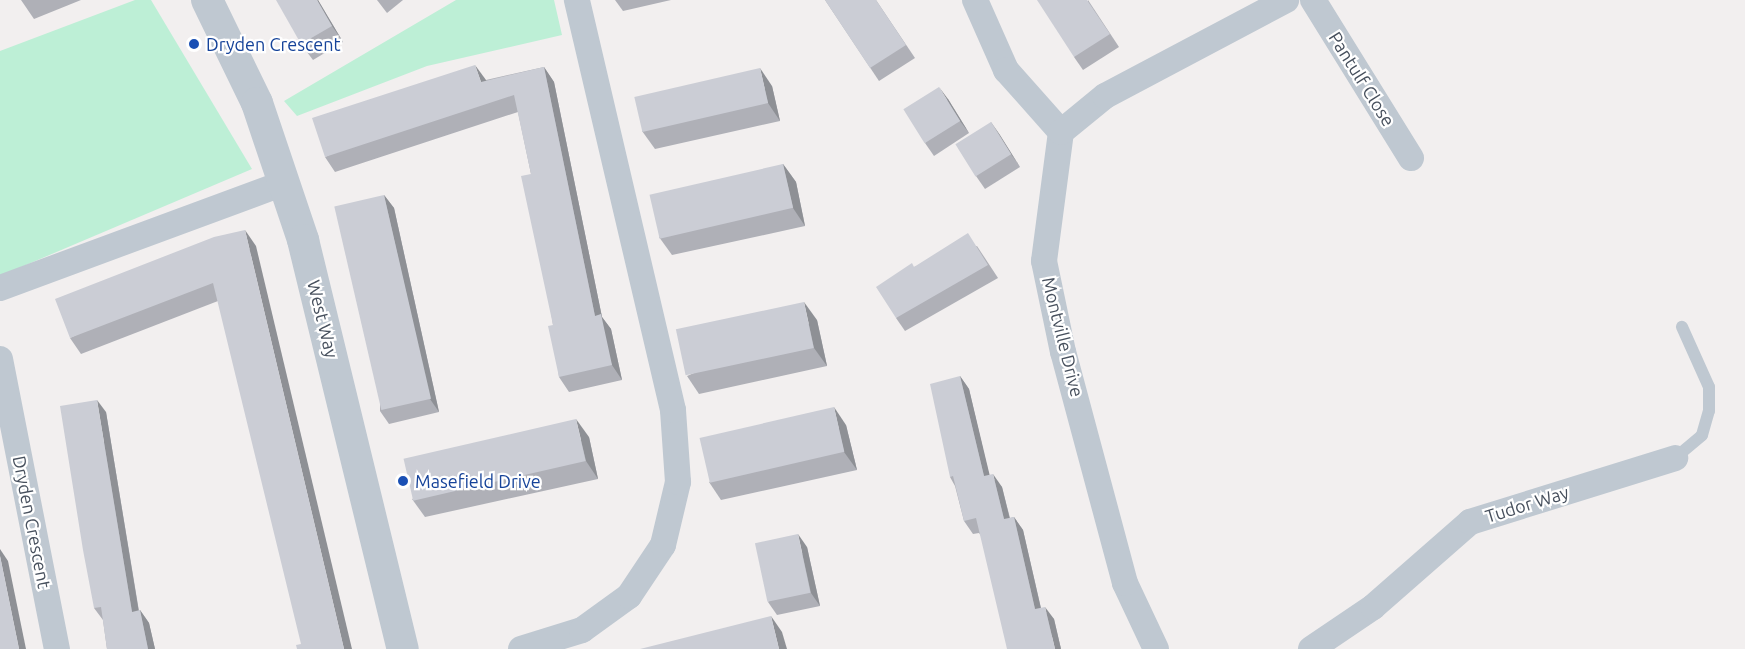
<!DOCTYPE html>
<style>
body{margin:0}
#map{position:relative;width:1745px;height:649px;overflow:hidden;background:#f2efef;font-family:Ubuntu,sans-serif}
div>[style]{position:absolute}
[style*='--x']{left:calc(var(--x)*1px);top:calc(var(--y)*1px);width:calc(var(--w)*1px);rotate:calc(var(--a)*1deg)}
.green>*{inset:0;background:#bdefd6}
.service>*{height:12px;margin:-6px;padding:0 6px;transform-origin:6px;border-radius:6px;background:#bfc8d1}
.minor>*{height:26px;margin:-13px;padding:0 13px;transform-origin:13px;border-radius:13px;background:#bfc8d1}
.tertiary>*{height:32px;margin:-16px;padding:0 16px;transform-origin:16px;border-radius:16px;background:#bfc8d1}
.wall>*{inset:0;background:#afb0b7}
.shaded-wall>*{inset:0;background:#8e9095}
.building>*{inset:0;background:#cbcdd5;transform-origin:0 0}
.dots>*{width:16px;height:16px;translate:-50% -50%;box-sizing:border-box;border:3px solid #fff;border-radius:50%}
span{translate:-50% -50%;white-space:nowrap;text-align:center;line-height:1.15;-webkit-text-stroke:4.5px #fff;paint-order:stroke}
.transit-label{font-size:18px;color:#164399}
.left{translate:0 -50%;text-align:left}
.street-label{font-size:18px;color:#47505d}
</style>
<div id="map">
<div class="green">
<div style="clip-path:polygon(135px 0,151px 0,252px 169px,0 276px,0 51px)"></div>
<div style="clip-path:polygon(456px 0,554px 0,562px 35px,427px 66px,297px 116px,284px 101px)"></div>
</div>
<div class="service">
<div style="--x:1675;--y:458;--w:35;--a:-40"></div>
<div style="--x:1702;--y:435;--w:25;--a:-74"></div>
<div style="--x:1709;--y:411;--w:24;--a:-90"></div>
<div style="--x:1709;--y:387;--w:66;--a:-114.2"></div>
</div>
<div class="minor">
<div style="--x:975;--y:0;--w:77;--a:66.1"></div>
<div style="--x:1006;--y:70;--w:83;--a:48.4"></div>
<div style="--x:1313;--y:0;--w:186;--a:58.2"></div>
<div style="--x:0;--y:288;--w:303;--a:-20.3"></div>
<div style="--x:0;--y:359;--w:296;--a:78.9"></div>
<div style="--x:521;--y:649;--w:64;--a:-17.3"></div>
<div style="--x:582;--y:630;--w:58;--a:-35.9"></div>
<div style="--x:629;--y:596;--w:61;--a:-56.3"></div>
<div style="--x:663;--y:545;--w:65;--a:-76.6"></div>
<div style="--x:678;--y:482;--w:72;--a:-94"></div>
<div style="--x:673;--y:410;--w:421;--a:-103.2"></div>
<div style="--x:1156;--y:649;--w:73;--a:-115.2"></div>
<div style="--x:1125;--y:583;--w:239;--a:-105"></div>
<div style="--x:1063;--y:352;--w:93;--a:-101.8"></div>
<div style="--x:1044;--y:261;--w:130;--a:-82.5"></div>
<div style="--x:1061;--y:132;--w:57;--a:-39.3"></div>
<div style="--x:1105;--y:96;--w:205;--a:-27.9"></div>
<div style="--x:1311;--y:649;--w:75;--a:-34.1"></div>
<div style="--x:1373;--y:607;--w:129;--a:-41.2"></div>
<div style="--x:1470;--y:522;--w:215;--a:-17.3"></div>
</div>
<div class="tertiary">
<div style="--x:207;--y:0;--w:114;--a:64.1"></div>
<div style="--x:257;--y:103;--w:145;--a:71.4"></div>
<div style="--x:303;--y:240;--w:421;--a:76.3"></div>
</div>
<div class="wall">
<div style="clip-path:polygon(21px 0,81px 0,34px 19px)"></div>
<div style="clip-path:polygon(318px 0,343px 42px,313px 60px,301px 44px)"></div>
<div style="clip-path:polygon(377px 0,403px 0,387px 13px)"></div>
<div style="clip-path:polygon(615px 0,671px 0,623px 11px)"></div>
<div style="clip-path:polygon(825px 0,876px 0,915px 58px,879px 81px)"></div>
<div style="clip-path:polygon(1088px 0,1119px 47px,1083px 70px,1074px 57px)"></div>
<div style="clip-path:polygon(544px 67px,554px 82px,602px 317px,611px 329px,622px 380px,569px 392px,559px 377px,553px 325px,531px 174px,518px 112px,335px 172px,325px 157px,486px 80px)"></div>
<div style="clip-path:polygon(772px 86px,780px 121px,655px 149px,642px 131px)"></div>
<div style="clip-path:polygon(948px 99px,969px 133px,934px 156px,925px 143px)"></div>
<div style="clip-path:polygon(991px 122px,1020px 167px,985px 189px,976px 176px)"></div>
<div style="clip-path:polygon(783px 164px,796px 182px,805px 226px,672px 255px,659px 237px)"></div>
<div style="clip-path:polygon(384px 195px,394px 208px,439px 412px,389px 424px,380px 411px)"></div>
<div style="clip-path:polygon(256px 246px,218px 301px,81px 354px,70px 338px)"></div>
<div style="clip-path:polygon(977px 246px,998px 278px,905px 331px,896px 318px,914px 267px)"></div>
<div style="clip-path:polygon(817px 320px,827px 366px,699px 394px,687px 376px)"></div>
<div style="clip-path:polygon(960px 376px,969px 389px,989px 475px,1002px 487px,1010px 518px,1014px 517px,1023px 530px,1041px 608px,1054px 619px,1061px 649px,979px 533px,973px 534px,964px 521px,955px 486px,950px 477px)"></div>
<div style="clip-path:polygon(106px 412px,139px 611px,140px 610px,149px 623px,155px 649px,107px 649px,103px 620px,94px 608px)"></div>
<div style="clip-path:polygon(846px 425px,857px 470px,721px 500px,709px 482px)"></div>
<div style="clip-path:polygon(589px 437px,598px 479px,425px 517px,412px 499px)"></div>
<div style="clip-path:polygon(807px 547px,820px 606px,777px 615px,768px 602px)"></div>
</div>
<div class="shaded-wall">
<div style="clip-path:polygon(317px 0,318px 0,343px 42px,332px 26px)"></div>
<div style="clip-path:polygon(475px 65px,486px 80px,491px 97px,481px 82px)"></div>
<div style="clip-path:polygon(544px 67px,554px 82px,602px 317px,611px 329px,622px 380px,612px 365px,595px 316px)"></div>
<div style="clip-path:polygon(760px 68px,772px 86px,780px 121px,768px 103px)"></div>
<div style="clip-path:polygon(939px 87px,948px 99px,969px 133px,960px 121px)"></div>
<div style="clip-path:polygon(991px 122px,1000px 135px,1020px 167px,1011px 154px)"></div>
<div style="clip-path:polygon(783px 164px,796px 182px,805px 226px,793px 208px)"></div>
<div style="clip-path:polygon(384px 195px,394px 208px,439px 412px,430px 399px)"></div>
<div style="clip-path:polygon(245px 230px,256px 246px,352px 649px,344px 649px)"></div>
<div style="clip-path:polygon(804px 302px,817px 320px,827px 366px,814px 348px)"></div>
<div style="clip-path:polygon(960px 376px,969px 389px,993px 489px,984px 476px)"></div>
<div style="clip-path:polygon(97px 400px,106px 412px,141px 625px,132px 612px)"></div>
<div style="clip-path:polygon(834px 407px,846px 425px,857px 470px,844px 452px)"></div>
<div style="clip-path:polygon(576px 419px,589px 437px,598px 479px,586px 461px)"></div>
<div style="clip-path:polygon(993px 474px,1002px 487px,1013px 532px,1004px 519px)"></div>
<div style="clip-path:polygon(1014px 517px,1023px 530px,1044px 622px,1035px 609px)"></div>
<div style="clip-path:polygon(798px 534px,807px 547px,820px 606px,811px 593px)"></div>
<div style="clip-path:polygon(0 549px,8px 561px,26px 649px,19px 649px,0 556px)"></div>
<div style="clip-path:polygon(1045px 607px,1054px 619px,1061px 649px,1055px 649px)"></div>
<div style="clip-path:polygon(140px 610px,149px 623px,155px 649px,148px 649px)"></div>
<div style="clip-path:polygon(771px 616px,782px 632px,787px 649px,779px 649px)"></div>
</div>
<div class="building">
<div style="clip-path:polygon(276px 0,317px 0,332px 26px,301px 44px)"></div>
<div style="clip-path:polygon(825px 0,876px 0,906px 45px,870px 68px)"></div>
<div style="clip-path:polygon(1037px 0,1087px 0,1110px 34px,1074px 57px)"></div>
<div style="clip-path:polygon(475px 65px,481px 82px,544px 67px,595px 316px,601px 314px,612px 365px,559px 377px,548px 326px,553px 325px,521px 176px,531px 174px,514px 95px,325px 157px,312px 118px)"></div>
<div style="left:760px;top:68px;width:36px;height:129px;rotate:77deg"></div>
<div style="left:939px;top:87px;width:40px;height:42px;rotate:58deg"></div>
<div style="left:991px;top:122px;width:38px;height:42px;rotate:58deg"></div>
<div style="left:783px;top:164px;width:45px;height:137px;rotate:77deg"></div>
<div style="left:384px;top:195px;width:209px;height:51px;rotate:77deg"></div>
<div style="clip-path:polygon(245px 230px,344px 649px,297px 649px,296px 645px,301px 644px,213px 283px,70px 338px,55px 299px,214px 237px)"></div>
<div style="clip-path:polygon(968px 233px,988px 265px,896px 318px,876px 287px,912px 263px,914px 267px)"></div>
<div style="left:804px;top:302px;width:47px;height:131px;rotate:78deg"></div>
<div style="clip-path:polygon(960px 376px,984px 476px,993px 474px,1004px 519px,1014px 517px,1035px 609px,1045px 607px,1055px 649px,1007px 649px,976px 518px,964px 521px,953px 476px,950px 477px,930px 384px)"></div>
<div style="clip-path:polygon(97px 400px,132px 612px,140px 610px,148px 649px,107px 649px,101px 607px,94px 608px,83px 550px,60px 406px)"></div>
<div style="left:834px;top:407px;width:46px;height:138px;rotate:77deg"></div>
<div style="left:576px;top:419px;width:43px;height:177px;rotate:77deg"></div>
<div style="left:798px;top:534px;width:60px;height:44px;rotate:78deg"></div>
<div style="clip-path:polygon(0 556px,19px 649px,0 649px)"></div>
<div style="clip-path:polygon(771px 616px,779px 649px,640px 649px)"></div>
</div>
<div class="dots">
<div style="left:194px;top:44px;background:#1a4fb4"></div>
<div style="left:403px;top:481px;background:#1a4fb4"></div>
</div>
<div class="transit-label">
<span class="left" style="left:206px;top:44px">Dryden Crescent</span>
<span class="left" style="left:415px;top:481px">Masefield Drive</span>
</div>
<div class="street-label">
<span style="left:1362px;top:79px;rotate:58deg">Pantulf Close</span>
<span style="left:323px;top:319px;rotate:76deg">West Way</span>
<span style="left:1063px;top:337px;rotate:76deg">Montville Drive</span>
<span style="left:1527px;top:504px;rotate:-17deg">Tudor Way</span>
<span style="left:32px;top:522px;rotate:79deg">Dryden Crescent</span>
</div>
</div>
